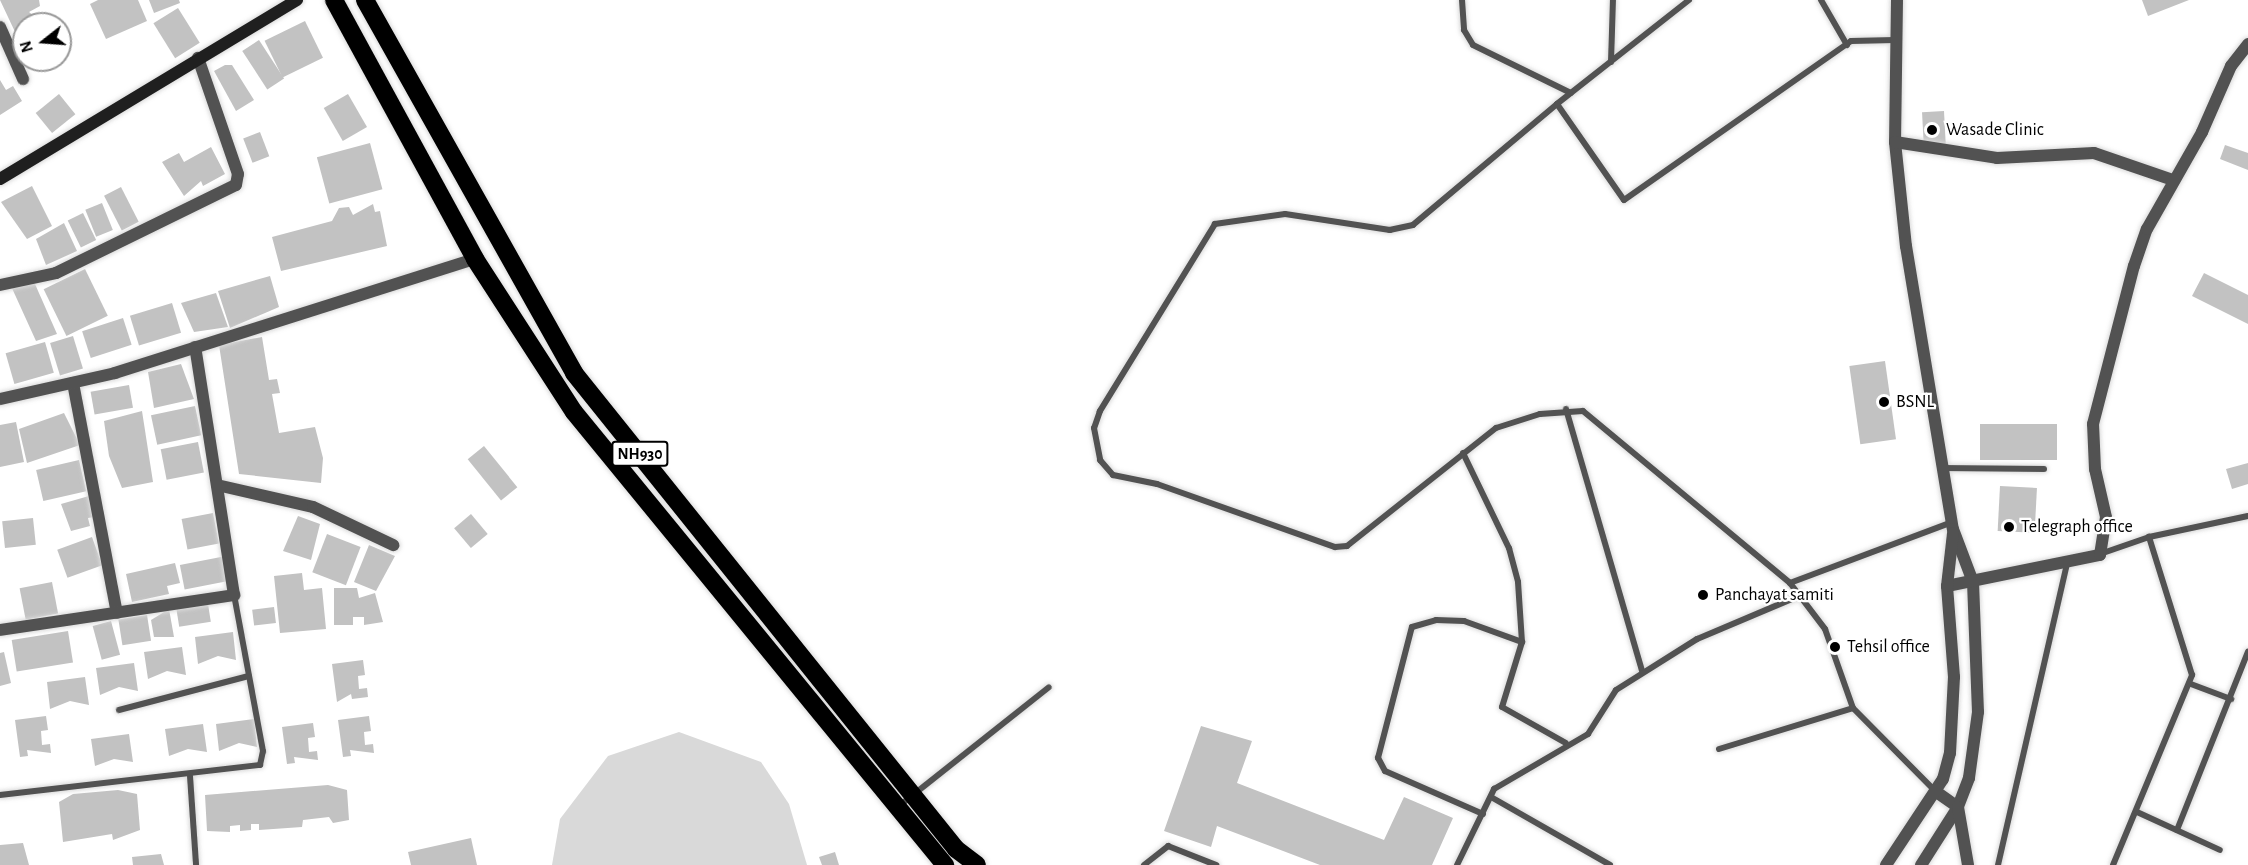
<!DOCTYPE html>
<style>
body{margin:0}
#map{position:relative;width:2248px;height:865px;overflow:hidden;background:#fff;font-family:"Alegreya Sans",sans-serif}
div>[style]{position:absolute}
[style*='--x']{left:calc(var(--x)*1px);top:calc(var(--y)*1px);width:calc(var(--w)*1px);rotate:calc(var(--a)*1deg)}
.green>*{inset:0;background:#d9d9d9}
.building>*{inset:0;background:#c2c2c2;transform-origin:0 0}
.roads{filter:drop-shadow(0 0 2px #dbdbdb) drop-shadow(0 0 2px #dbdbdb)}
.lane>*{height:6px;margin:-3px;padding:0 3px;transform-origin:3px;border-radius:3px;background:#525252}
.street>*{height:12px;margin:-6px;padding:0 6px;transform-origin:6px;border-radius:6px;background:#525252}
.secondary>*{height:12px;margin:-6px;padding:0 6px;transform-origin:6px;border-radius:6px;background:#1f1f1f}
.highway>*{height:18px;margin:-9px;padding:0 9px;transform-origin:9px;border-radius:9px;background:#000}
.dots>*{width:16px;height:16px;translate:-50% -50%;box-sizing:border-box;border:3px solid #fff;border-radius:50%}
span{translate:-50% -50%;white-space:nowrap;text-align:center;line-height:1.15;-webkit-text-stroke:4.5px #fff;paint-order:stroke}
.shield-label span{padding:2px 4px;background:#fff;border:2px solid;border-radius:4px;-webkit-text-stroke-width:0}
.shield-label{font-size:16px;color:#000;font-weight:700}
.poi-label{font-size:18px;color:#000}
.left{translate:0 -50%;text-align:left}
.north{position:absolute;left:12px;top:12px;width:60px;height:60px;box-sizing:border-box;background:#fff;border:2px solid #999;border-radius:50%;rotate:253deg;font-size:16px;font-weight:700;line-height:24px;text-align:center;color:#000}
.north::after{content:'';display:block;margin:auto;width:21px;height:27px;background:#000;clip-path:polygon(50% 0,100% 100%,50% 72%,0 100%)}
</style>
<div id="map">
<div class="green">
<div style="clip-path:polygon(679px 732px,761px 762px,789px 804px,807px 865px,552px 865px,560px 819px,608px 756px)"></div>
</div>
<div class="building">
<div style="clip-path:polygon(0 0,39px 0,40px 6px,29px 12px,44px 24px,24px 24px,24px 51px)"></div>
<div style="clip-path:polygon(98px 0,138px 0,147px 21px,106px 39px,90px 4px)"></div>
<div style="clip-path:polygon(149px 0,179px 0,180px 3px,154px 13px)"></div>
<div style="clip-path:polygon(2142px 0,2189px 0,2148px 16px)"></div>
<div style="left:178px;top:8px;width:41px;height:29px;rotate:58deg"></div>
<div style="left:305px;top:21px;width:41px;height:45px;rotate:64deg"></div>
<div style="left:259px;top:40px;width:46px;height:20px;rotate:57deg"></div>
<div style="clip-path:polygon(225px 65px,232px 65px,254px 100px,236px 111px,214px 71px)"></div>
<div style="clip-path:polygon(0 80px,6px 90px,13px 86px,22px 101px,0 115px)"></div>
<div style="left:59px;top:94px;width:26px;height:30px;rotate:51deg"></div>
<div style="left:348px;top:94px;width:38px;height:28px;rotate:60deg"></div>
<div style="left:1944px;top:111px;width:33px;height:22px;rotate:87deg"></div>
<div style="left:260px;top:132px;width:26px;height:18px;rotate:69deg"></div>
<div style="left:370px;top:143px;width:48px;height:55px;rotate:75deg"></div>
<div style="clip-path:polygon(2225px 145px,2248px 153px,2248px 170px,2220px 159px)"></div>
<div style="clip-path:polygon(211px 147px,225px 174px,203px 186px,201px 181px,184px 196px,162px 162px,179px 153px,184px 162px)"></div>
<div style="clip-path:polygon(32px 186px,52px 226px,27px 239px,1px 202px)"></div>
<div style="left:121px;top:187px;width:39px;height:19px;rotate:63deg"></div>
<div style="left:102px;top:203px;width:29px;height:18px;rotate:68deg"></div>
<div style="clip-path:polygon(373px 204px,375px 212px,380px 211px,387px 246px,281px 271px,272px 237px,332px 221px,339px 208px,349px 207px,353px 215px)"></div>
<div style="left:83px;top:213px;width:30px;height:17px;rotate:64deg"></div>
<div style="clip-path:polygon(64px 223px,77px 251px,46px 265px,36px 239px)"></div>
<div style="left:85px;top:269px;width:52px;height:46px;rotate:64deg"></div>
<div style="clip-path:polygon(2204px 273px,2248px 295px,2248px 324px,2192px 296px)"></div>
<div style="clip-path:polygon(270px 276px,279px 307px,230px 328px,218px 291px)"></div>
<div style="clip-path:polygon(35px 284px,57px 334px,36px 341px,11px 286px)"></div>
<div style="clip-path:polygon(216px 293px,228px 327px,194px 332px,181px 303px)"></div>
<div style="left:172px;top:303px;width:31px;height:44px;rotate:73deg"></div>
<div style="left:123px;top:318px;width:28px;height:43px;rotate:72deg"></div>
<div style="left:73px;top:336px;width:34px;height:24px;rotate:73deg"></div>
<div style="clip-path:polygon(262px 337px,269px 380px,277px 379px,280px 393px,272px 394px,279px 433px,315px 427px,323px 458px,321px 483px,239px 474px,219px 345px)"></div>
<div style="left:45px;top:342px;width:32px;height:41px;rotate:74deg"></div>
<div style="left:1885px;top:361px;width:79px;height:36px;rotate:82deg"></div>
<div style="clip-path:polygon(181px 364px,194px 399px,154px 408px,148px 372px)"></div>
<div style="left:129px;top:385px;width:23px;height:39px;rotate:80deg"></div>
<div style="left:195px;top:406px;width:30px;height:45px;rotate:78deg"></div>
<div style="clip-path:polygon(142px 411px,153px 482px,122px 488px,109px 456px,104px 421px)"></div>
<div style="clip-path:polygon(64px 413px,80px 445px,27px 463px,19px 429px)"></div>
<div style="clip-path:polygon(16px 422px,24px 462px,0 467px,0 425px)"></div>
<div style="left:1980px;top:424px;width:77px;height:36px"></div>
<div style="left:198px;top:442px;width:31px;height:38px;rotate:79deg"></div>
<div style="left:484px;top:446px;width:53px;height:21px;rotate:51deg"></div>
<div style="left:79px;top:460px;width:32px;height:44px;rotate:77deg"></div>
<div style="clip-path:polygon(2248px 463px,2248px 484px,2232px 489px,2226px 469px)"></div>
<div style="left:2000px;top:486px;width:37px;height:45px;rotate:3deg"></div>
<div style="clip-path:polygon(89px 496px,94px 517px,88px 518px,90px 526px,71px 531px,61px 504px)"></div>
<div style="left:213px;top:513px;width:31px;height:32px;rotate:79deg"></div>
<div style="left:471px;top:514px;width:26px;height:22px;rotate:50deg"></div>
<div style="clip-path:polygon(298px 516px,320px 524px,311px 560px,283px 551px)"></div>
<div style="left:33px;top:518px;width:27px;height:31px;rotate:84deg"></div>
<div style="left:327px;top:534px;width:36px;height:41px;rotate:21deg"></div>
<div style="left:92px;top:537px;width:30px;height:37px;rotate:70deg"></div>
<div style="clip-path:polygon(369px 545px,395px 556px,376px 591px,354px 582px)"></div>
<div style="left:226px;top:556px;width:25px;height:47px;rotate:79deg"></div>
<div style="clip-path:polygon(175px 563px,180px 583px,167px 586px,169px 594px,132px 602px,126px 574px)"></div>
<div style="clip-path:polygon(302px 573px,304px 590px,322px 588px,326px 629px,280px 633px,274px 576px)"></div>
<div style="left:52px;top:582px;width:32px;height:33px;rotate:79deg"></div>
<div style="clip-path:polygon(334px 588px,357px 588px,359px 598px,375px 593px,383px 622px,364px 625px,364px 617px,353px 617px,353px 625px,334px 625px)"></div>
<div style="left:208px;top:604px;width:18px;height:32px;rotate:81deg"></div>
<div style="left:274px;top:607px;width:16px;height:22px;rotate:83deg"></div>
<div style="clip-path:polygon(169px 609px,174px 637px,154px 637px,151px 620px)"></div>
<div style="left:147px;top:615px;width:26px;height:29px;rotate:81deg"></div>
<div style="left:111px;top:621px;width:35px;height:19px;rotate:75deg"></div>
<div style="left:68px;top:631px;width:32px;height:57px;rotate:81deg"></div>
<div style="clip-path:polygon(233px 632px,236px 660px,218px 656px,198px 664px,195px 637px)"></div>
<div style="clip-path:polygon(182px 647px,186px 675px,167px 671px,148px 679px,144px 652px)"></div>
<div style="clip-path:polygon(4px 652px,11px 683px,0 686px,0 653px)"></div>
<div style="clip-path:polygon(363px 660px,365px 675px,358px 676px,359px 689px,367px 688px,368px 697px,352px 699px,351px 694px,337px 702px,332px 664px)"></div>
<div style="clip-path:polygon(134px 663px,138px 691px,119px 687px,100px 695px,96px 668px)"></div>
<div style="clip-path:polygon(85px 677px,89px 705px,70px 701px,50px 709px,47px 682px)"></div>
<div style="clip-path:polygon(46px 716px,48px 730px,41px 731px,42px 745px,50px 744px,51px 753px,27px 750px,28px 756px,20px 757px,15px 720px)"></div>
<div style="clip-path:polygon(369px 716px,371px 731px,364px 732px,365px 745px,373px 744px,374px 753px,350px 750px,351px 756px,343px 757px,338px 720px)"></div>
<div style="clip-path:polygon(254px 719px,257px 747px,239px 743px,219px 751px,216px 724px)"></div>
<div style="clip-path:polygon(313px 723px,315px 737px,308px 738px,309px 752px,317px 751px,318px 760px,294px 757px,295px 763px,287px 764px,282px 727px)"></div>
<div style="clip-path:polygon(203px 724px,207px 752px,188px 749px,169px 756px,165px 729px)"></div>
<div style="clip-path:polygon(1201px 726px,1252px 741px,1237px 783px,1384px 840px,1404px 797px,1453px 818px,1432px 865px,1320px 865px,1217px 826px,1211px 847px,1164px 831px)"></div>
<div style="clip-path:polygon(129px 734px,133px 762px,114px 759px,95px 766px,91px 739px)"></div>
<div style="clip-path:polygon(328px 785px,347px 790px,349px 820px,333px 823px,329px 817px,303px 820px,302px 827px,259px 830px,259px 824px,251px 824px,251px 830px,240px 831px,240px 825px,230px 826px,230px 832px,207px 831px,205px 795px)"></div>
<div style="clip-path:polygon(118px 790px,137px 794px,140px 830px,113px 840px,112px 834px,63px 842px,59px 802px,73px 794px)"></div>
<div style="clip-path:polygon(471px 838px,477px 865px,411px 865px,408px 852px)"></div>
<div style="clip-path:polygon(23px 843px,29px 865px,0 865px,0 845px)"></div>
<div style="clip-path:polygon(835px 852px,839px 865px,822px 865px,819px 857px)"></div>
<div style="clip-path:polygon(161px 854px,164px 865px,133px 865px,132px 857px)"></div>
</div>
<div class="roads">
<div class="lane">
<div style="--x:1462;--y:0;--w:30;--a:86"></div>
<div style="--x:1464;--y:30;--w:17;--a:59"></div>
<div style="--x:1473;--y:45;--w:109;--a:26.1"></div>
<div style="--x:1689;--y:0;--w:168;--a:141.8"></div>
<div style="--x:1557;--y:104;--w:117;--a:55.1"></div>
<div style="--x:1624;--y:200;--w:277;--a:-35"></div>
<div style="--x:1851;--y:41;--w:44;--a:-1.3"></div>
<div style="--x:1821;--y:0;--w:52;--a:60"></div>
<div style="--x:1611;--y:62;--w:62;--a:-88.2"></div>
<div style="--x:1557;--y:104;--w:188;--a:140"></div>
<div style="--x:1413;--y:225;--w:24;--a:168"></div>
<div style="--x:1390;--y:230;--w:106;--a:-171.3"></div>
<div style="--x:1285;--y:214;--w:71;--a:171.9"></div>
<div style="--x:1215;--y:224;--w:220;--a:121.6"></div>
<div style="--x:1100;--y:411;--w:18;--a:109"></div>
<div style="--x:1094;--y:428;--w:33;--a:79"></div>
<div style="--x:1100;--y:460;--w:20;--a:49"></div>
<div style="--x:1113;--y:475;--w:45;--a:11.6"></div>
<div style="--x:1157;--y:484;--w:189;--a:19.5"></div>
<div style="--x:1335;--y:547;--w:12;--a:-5"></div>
<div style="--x:1347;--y:546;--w:190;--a:-38.4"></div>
<div style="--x:1496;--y:428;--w:46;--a:-17.7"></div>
<div style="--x:1540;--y:414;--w:43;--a:-4"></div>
<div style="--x:1583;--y:411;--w:269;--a:39.7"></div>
<div style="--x:1790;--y:583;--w:58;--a:52.7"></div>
<div style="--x:1825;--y:629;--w:84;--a:70.5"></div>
<div style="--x:1853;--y:708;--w:117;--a:45.3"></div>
<div style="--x:1566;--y:409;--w:273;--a:73.8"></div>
<div style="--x:1463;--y:453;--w:106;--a:64.2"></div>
<div style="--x:1509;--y:548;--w:35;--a:75"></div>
<div style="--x:1518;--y:582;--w:60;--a:86.2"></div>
<div style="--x:1522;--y:642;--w:68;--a:107.1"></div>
<div style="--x:1502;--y:707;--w:73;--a:29.4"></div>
<div style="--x:1943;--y:468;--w:101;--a:0.6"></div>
<div style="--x:2100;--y:554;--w:52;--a:-19.1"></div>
<div style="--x:2149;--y:537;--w:101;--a:-12"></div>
<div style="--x:1790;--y:583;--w:173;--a:-20.6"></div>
<div style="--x:2191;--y:684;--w:43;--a:20.6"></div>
<div style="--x:119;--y:710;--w:134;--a:-14.7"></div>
<div style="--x:1719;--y:749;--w:140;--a:-17"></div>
<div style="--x:190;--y:776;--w:89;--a:86.1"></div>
<div style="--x:0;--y:795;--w:262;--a:-6.6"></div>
<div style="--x:260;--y:765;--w:14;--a:-78"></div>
<div style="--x:263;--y:751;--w:159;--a:-100.5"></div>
<div style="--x:1491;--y:797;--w:137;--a:29.7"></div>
<div style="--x:899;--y:806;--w:191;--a:-38.4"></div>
<div style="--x:2137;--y:812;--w:91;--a:24.6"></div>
<div style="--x:1483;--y:814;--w:107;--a:-156.3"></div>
<div style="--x:1385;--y:771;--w:15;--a:-118"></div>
<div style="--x:1378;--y:758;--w:135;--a:-75.5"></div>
<div style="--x:1412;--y:627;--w:25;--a:-16"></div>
<div style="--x:1436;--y:620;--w:28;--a:2"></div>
<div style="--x:1464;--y:621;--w:62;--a:19.9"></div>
<div style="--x:2177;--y:830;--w:192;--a:-68.3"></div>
<div style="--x:1144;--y:865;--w:31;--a:-38"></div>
<div style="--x:1168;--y:846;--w:52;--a:21.6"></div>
<div style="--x:1457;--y:865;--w:85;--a:-64"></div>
<div style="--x:1494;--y:789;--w:109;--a:-30.3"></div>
<div style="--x:1588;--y:734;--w:52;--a:-57.5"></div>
<div style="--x:1616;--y:690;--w:96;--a:-32.2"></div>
<div style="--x:1697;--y:639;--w:113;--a:-22.9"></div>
<div style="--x:1998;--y:865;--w:310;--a:-77.1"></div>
<div style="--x:2113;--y:865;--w:206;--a:-67.4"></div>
<div style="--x:2192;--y:675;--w:145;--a:-107.3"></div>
</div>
<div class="street">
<div style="--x:1897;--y:0;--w:142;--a:90.8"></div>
<div style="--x:1895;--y:142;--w:105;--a:84"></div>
<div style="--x:1906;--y:246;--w:287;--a:80.6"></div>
<div style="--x:1953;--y:529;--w:57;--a:69.3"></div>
<div style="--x:1973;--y:582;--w:130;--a:87.8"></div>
<div style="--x:1978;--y:712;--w:67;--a:97.8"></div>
<div style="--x:1969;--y:778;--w:31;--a:111"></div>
<div style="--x:1958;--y:807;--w:69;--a:122.5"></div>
<div style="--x:0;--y:27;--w:57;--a:66.1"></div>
<div style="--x:1895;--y:142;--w:103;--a:8.9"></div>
<div style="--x:1997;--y:158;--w:97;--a:-3"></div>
<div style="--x:2094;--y:153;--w:83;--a:18.9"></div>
<div style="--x:0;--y:285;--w:57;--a:-12.1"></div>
<div style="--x:56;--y:273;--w:200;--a:-26.1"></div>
<div style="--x:236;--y:185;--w:11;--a:-80"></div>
<div style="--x:238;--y:174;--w:123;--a:-109"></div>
<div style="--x:73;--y:383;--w:234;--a:79.2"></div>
<div style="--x:0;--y:399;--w:118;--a:-12.7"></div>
<div style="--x:115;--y:373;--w:378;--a:-17.6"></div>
<div style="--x:217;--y:485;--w:98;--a:12.9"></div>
<div style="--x:313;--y:507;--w:89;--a:25.4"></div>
<div style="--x:1947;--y:586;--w:156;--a:-11.5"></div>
<div style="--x:2100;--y:555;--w:38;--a:-81"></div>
<div style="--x:2106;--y:517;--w:49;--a:-102.9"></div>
<div style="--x:2095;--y:469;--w:45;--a:-92.5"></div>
<div style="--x:2093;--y:424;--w:163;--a:-75.5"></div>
<div style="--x:2134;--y:266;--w:39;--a:-71"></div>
<div style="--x:2147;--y:229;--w:112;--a:-60.4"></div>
<div style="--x:2202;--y:132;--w:72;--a:-66.3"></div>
<div style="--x:2231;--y:66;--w:28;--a:-52"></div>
<div style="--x:0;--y:630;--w:237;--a:-8.5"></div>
<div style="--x:234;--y:595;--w:251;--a:-98.9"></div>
<div style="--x:1935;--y:791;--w:28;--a:35"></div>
<div style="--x:1958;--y:807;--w:59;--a:80.2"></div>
<div style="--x:1886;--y:865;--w:103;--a:-56.5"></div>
<div style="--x:1943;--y:779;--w:27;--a:-75"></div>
<div style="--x:1950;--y:753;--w:76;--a:-87"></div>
<div style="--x:1954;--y:677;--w:91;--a:-94.4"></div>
<div style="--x:1947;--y:586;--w:53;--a:-83.5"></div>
</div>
<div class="secondary">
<div style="--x:0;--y:179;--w:347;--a:-31.1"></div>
</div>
<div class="highway">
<div style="--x:334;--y:0;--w:295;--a:61.4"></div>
<div style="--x:475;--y:259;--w:182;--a:57.1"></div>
<div style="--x:574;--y:412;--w:586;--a:50.68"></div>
<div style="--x:365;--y:0;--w:428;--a:60.7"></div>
<div style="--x:574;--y:373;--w:610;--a:51.25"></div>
<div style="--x:956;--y:849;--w:26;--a:37"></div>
</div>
</div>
<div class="dots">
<div style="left:1932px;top:130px;background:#000"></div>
<div style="left:1884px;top:402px;background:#000"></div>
<div style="left:2009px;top:527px;background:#000"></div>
<div style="left:1703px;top:595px;background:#000"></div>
<div style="left:1835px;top:647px;background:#000"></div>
</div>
<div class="shield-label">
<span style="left:640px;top:454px">NH930</span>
</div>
<div class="poi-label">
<span class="left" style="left:1946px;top:130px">Wasade Clinic</span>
<span class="left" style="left:1896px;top:402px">BSNL</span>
<span class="left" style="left:2021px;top:527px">Telegraph office</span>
<span class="left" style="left:1715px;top:595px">Panchayat samiti</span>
<span class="left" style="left:1847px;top:647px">Tehsil office</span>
</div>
<div class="north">N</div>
</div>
